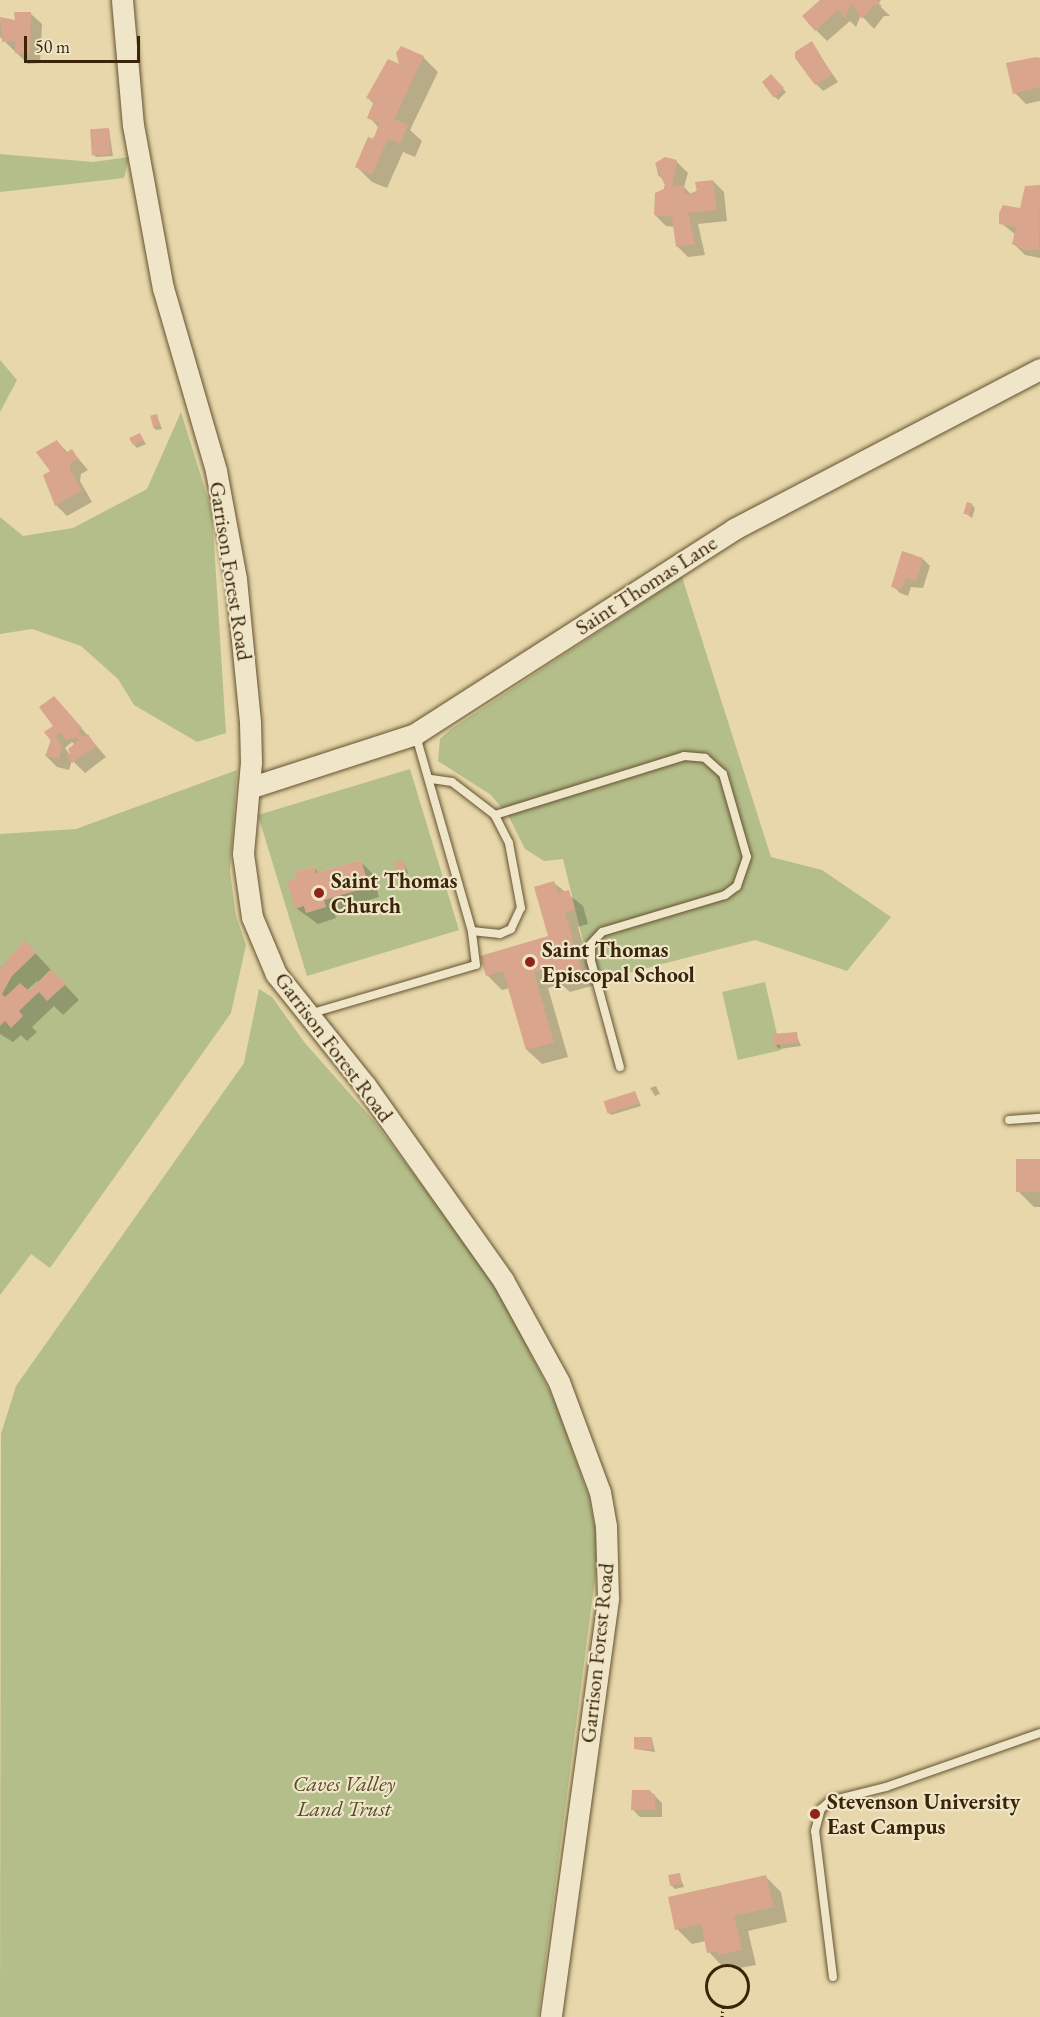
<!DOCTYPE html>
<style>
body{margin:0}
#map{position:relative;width:1040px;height:2017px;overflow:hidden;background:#e7d7aa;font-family:"EB Garamond",serif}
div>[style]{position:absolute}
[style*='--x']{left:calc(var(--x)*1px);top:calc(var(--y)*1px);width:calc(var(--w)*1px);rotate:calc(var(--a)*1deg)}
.green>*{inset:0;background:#b4be8a;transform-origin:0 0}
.shadow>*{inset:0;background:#0003}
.building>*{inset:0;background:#d9a58d;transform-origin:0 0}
.path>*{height:3px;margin-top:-1.5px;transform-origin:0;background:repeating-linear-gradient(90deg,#3a2508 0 1.5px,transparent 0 4.5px)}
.path>.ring{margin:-1.5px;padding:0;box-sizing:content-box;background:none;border:3px solid #3a2508;border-radius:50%}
.roads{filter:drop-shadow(0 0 2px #655230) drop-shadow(0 0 2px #655230)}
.lane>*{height:8px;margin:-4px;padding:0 4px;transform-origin:4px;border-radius:4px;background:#efe5c8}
.secondary>*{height:21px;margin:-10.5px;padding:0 10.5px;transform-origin:10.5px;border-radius:10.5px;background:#efe5c8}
.dots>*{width:16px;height:16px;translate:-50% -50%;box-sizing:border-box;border:3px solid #efe5c8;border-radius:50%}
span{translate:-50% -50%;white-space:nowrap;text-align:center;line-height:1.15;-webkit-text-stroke:4.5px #efe5c8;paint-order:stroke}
.street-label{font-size:22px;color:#3a2508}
.poi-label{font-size:22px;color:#3a2508;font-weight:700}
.left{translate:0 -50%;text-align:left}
.park-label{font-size:22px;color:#584b28;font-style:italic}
.scale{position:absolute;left:24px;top:36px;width:116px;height:27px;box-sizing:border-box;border:3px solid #3a2508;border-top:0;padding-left:8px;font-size:18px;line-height:21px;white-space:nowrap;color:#3a2508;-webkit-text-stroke:4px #efe5c8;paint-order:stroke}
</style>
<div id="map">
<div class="green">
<div style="clip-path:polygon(0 154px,93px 162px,129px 157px,124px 178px,0 192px)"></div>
<div style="clip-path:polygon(0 360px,17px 380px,0 412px)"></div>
<div style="clip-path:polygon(181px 412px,212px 512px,226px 733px,197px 742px,134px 705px,118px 679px,81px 646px,32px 629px,0 634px,0 517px,23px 536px,73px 528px,147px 489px)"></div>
<div style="clip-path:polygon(682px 577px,771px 857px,822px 870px,891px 917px,847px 971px,755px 940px,593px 982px,563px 859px,544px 861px,525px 849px,509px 817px,491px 795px,438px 761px,440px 739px,451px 729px)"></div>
<div style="clip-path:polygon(evenodd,410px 769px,459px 930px,307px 976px,258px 815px,410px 769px,361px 860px,369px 886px,324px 900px,326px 907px,306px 913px,294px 872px,314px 866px,316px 873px,361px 860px)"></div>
<div style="clip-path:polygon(237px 770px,230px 871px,236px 916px,246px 945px,231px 1013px,50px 1268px,31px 1254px,0 1295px,0 834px,76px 829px)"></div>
<div style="left:765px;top:982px;width:70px;height:44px;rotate:77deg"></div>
<div style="clip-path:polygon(259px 989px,272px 997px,305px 1043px,373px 1120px,495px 1282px,555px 1402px,589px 1497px,599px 1548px,538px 2017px,0 2017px,1px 1434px,16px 1386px,244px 1063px)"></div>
</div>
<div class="shadow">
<div style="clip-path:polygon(821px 0,881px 0,878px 4px,890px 16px,884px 16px,874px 29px,861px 15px,856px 27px,850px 21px,827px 41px,816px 30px)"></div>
<div style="clip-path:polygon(31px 14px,42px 24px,40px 63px,28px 64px,0 37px,0 20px,16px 21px)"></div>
<div style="clip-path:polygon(811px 43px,838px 82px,823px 91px,816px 84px)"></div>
<div style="clip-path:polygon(423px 57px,438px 72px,410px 130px,422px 141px,415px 157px,403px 152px,387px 188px,372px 182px,357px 167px,379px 128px,369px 117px,374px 104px,368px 98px,402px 67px)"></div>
<div style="clip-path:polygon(1040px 61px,1040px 101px,1026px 104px,1015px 93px)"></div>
<div style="clip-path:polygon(771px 76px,786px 92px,778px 100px,764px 83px)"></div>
<div style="clip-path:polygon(109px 129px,113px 156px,96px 157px,93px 154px)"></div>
<div style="clip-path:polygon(677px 162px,688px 173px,684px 187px,691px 194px,713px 181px,724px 192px,727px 221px,698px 224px,705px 255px,688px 257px,677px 246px,675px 227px,666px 226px,655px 215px,666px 182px,658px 175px,656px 164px)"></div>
<div style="clip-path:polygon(1039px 187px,1040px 187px,1040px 258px,1025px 255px,1014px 244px,1016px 235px,1001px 223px,1021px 210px)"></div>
<div style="clip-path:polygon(157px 416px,162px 429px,156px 430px,153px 427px)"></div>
<div style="clip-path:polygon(140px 435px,146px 444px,137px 448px,134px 445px)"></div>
<div style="clip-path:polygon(57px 441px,68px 453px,72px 451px,88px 470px,81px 474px,80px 481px,92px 502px,67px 516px,56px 505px,52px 472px)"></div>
<div style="clip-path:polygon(972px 505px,975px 508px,972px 518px,965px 513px)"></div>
<div style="clip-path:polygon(923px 559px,930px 566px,923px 588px,911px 587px,908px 596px,900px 593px,893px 586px)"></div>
<div style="clip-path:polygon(evenodd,65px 709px,106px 757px,85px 773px,72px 760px,69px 770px,57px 767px,46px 756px,55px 726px,65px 709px,72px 742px,75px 745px,70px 755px,65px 748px,72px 742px)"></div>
<div style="clip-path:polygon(361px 862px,372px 873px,379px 897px,334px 911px,336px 918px,318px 924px,296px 908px,298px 880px,314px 868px,320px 874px)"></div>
<div style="clip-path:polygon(404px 862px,408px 873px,401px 874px,398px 871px)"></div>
<div style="clip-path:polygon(554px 883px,583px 906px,588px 924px,578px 927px,595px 985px,570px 992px,561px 984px,548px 988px,568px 1057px,542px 1064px,527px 1050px,510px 988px,502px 990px,487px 975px,550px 937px)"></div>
<div style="clip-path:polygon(evenodd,25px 942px,79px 1000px,63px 1015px,54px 1006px,32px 1027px,37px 1032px,27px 1041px,21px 1035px,13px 1042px,0 1034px,0 968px,25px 942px,37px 981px,39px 983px,29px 993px,26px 991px,37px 981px)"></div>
<div style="clip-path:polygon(796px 1034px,801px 1046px,780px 1049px,776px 1046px)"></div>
<div style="clip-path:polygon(656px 1086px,660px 1094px,655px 1096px,650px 1088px)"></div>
<div style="clip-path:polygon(635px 1092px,641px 1106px,611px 1115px,608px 1112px)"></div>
<div style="clip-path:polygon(1040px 1161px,1040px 1207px,1034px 1207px,1019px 1192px)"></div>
<div style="clip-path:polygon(652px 1739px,655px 1752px,635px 1749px)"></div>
<div style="clip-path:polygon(650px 1791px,662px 1803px,662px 1817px,640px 1817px,633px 1810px)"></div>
<div style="clip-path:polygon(679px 1874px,684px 1887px,675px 1889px,672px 1886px)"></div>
<div style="clip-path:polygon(766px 1877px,781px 1892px,787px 1922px,748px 1931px,756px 1965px,734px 1969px,730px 1965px,723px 1967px,709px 1952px,706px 1941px,692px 1944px,677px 1929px)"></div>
</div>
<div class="building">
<div style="clip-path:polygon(820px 0,876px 0,882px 6px,873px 5px,862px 19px,851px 3px,845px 18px,838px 10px,815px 31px,802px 16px)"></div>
<div style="clip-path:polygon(14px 12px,31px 12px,30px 53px,15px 53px,15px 41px,2px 42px,0 17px,15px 20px)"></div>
<div style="clip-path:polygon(812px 41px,832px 75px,815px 85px,795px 58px,795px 52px)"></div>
<div style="clip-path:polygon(401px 46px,424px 56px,394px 119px,408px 125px,400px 144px,388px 139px,372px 175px,355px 167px,368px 137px,374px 139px,379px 123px,367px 118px,374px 101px,366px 98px,388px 59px,399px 64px,396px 53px)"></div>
<div style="clip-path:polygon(1036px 57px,1040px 58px,1040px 87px,1013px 94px,1006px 63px)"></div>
<div style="clip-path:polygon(771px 74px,784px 88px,774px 98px,762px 82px)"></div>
<div style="left:109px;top:128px;width:26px;height:19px;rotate:86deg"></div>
<div style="clip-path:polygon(665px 157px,677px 160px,672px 187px,684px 185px,685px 194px,697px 192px,695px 182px,713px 180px,717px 210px,688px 213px,695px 244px,676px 247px,672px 217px,654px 215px,655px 193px,666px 188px,655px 163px)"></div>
<div style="clip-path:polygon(1040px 185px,1039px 250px,1025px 250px,1012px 244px,1016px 227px,999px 224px,999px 213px,1003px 205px,1020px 208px,1025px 186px)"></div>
<div style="left:157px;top:414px;width:12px;height:7px;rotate:76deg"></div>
<div style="clip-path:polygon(140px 433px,144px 441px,133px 445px,129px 438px)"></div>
<div style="clip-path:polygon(57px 440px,65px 453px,72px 449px,78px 459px,71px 463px,70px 469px,82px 490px,55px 506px,43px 475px,50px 471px,36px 452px)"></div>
<div style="left:967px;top:502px;width:6px;height:12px;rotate:18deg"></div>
<div style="clip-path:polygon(902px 551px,923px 558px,916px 581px,906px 578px,901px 590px,891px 587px)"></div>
<div style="clip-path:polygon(54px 696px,82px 728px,78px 731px,83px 737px,88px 734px,96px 746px,72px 763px,67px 755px,70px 753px,68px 749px,79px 740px,76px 737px,66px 740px,60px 732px,55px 736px,62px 746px,59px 759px,45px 756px,51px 741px,44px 732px,53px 726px,39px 707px)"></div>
<div style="clip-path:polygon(361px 860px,369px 887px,324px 900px,326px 907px,306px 913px,304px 906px,295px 909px,287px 882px,296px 879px,294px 872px,314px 866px,316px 873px)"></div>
<div style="left:404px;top:860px;width:10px;height:9px;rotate:79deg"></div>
<div style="clip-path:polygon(554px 881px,558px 893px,569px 890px,575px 910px,565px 912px,581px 970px,553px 978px,550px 968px,534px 973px,554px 1043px,526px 1050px,503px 971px,486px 976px,480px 956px,548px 936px,534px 887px)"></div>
<div style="clip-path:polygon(25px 940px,36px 953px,12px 976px,2px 994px,5px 997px,20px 983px,29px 991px,51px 969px,66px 984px,47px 1001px,39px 992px,19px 1011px,23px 1016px,11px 1028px,5px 1021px,0 1026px,0 968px)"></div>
<div style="left:797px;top:1032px;width:11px;height:24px;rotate:85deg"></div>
<div style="left:635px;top:1091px;width:13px;height:33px;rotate:72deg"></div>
<div style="left:1040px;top:1159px;width:33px;height:24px;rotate:90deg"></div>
<div style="left:634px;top:1737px;width:18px;height:12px"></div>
<div style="clip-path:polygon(632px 1790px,650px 1790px,650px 1794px,655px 1794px,655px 1810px,631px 1810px)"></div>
<div style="left:680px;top:1873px;width:11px;height:12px;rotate:80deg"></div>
<div style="clip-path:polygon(766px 1875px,774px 1907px,734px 1916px,742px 1950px,718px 1955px,717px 1951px,707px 1953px,701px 1924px,675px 1930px,668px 1897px)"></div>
</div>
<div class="path">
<div class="ring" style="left:706px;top:1965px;width:39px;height:39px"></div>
<div style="--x:722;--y:2017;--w:10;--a:-84"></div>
</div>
<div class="roads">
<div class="lane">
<div style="--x:416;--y:736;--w:203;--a:74"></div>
<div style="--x:472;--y:931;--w:28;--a:6"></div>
<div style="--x:500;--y:934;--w:12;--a:-24"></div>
<div style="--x:511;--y:929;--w:23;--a:-65"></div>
<div style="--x:521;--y:908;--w:66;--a:-100.5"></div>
<div style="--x:509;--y:843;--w:31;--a:-117"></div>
<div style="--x:495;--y:815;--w:54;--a:-142.5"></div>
<div style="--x:452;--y:782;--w:21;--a:-172"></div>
<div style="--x:495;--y:815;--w:198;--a:-17.3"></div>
<div style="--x:684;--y:756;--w:21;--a:5"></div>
<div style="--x:705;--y:758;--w:24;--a:42"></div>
<div style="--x:723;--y:774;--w:86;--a:73.9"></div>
<div style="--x:747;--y:857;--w:31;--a:109"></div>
<div style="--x:737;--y:886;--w:15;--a:143"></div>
<div style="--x:725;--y:895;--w:128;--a:163.3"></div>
<div style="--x:602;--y:932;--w:16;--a:133"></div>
<div style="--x:591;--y:944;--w:17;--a:90"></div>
<div style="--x:591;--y:961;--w:110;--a:74.7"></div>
<div style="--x:309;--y:1014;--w:174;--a:-16.4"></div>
<div style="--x:476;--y:965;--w:34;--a:-97"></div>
<div style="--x:1009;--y:1120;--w:31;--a:-4"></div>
<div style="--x:833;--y:1977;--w:147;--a:-97"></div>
<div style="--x:815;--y:1831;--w:23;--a:-75"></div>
<div style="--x:821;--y:1809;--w:12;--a:-42"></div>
<div style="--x:830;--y:1801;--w:58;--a:-14"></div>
<div style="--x:886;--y:1787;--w:163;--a:-19.3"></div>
</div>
<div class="secondary">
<div style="--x:122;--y:0;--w:125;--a:85"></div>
<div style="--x:133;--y:125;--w:166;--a:79.6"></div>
<div style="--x:163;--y:288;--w:191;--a:73.8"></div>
<div style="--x:216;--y:471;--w:110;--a:79.5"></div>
<div style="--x:236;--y:579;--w:144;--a:84.4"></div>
<div style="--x:250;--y:722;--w:40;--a:88.6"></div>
<div style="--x:251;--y:762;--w:92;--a:95"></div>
<div style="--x:243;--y:854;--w:64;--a:81.9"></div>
<div style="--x:252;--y:917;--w:62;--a:67.2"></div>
<div style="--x:276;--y:974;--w:142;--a:51.3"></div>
<div style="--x:365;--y:1085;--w:239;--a:54.7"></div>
<div style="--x:503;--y:1280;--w:116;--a:61.2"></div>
<div style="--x:559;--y:1382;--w:117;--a:69.6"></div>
<div style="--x:600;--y:1492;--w:35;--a:80"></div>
<div style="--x:606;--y:1526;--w:73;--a:88.4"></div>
<div style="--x:608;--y:1599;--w:422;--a:97.8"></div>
<div style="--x:249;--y:788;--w:175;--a:-18"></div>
<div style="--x:415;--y:734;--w:379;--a:-32.7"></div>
<div style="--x:734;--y:529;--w:345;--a:-27.6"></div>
</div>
</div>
<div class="dots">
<div style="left:319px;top:893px;background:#8f2418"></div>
<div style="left:530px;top:962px;background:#8f2418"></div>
<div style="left:815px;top:1814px;background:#8f2418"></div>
</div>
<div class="street-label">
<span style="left:231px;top:571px;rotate:81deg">Garrison Forest Road</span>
<span style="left:646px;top:585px;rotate:-33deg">Saint Thomas Lane</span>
<span style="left:334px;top:1047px;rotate:53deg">Garrison Forest Road</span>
<span style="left:597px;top:1653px;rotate:-84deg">Garrison Forest Road</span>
</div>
<div class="poi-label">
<span class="left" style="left:331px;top:893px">Saint Thomas<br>Church</span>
<span class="left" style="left:542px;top:962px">Saint Thomas<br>Episcopal School</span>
<span class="left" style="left:827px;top:1814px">Stevenson University<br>East Campus</span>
</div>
<div class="park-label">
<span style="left:344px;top:1796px">Caves Valley<br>Land Trust</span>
</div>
<div class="scale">50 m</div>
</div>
